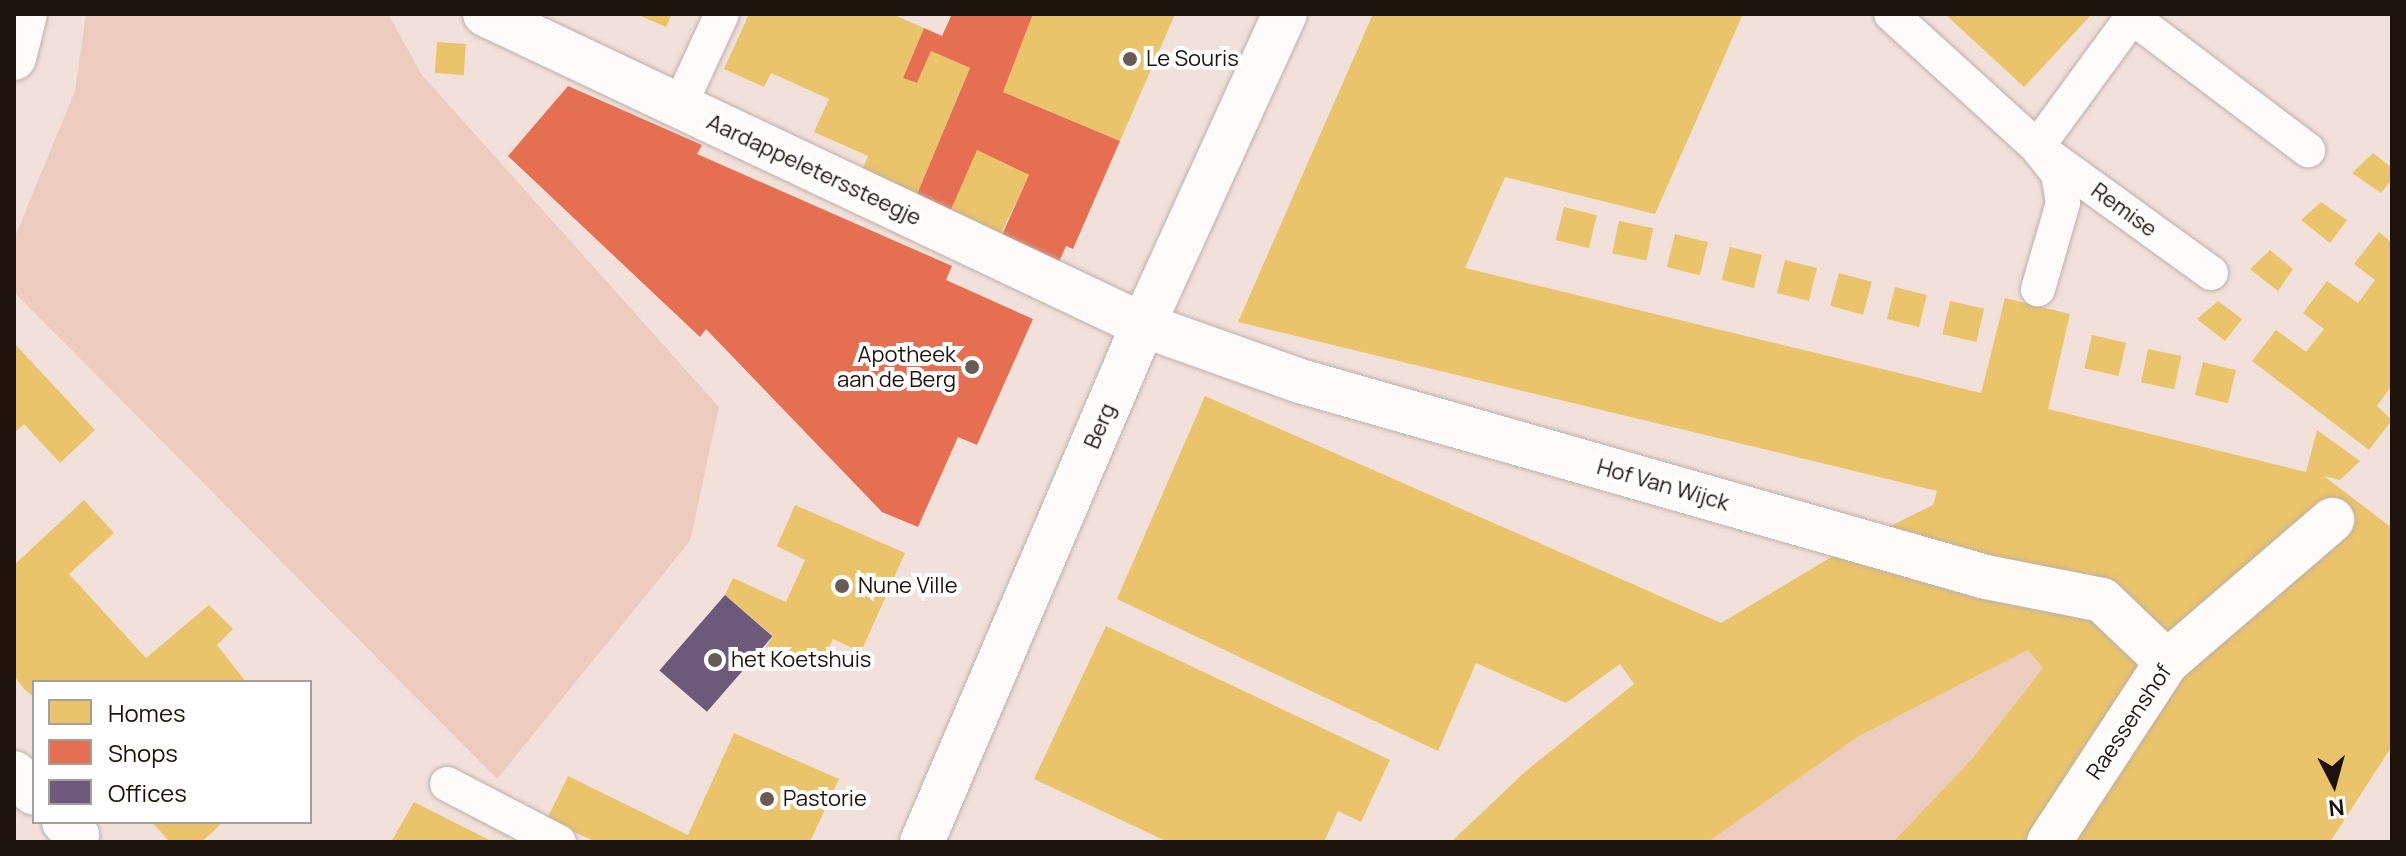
<!DOCTYPE html>
<style>
body{margin:0}
#map{position:relative;width:2406px;height:856px;overflow:hidden;background:#f2e1db;font-family:Manrope,sans-serif}
div>[style]{position:absolute}
[style*='--x']{left:calc(var(--x)*1px);top:calc(var(--y)*1px);width:calc(var(--w)*1px);rotate:calc(var(--a)*1deg)}
.green>*{inset:0;background:#ecccbf}
.homes>*{inset:0;background:#e9c46a;transform-origin:0 0}
.shops>*{inset:0;background:#e76f51}
.offices>*{inset:0;background:#6d597a;transform-origin:0 0}
.roads{filter:drop-shadow(0 0 2px #bdafaa) drop-shadow(0 0 2px #bdafaa)}
.lane>*{height:34px;margin:-17px;padding:0 17px;transform-origin:17px;border-radius:17px;background:#fdfafa}
.street>*{height:44px;margin:-22px;padding:0 22px;transform-origin:22px;border-radius:22px;background:#fdfafa}
.secondary>*{height:44px;margin:-22px;padding:0 22px;transform-origin:22px;border-radius:22px;background:#fdfafa}
.dots>*{width:22px;height:22px;translate:-50% -50%;box-sizing:border-box;border:4px solid #fff;border-radius:50%}
span{translate:-50% -50%;white-space:nowrap;text-align:center;line-height:1.15;-webkit-text-stroke:8px #fff;paint-order:stroke}
.poi-label{font-size:22px;color:#1e120d}
.left{translate:0 -50%;text-align:left}
.right{translate:-100% -50%;text-align:right}
.street-label{font-size:22px;color:#1e120d}
.frame{position:absolute;inset:0;border:16px solid #1e120d;pointer-events:none}
.legend{position:absolute;left:32px;top:680px;width:280px;height:144px;box-sizing:border-box;background:#fff;border:2px solid #a5a09e;margin:0;padding:10px 14px;list-style:none;font-size:24px;color:#1e120d}
.legend li{display:flex;align-items:center;gap:16px;height:40px}
.legend b{width:40px;border:2px solid #a5a09e}
.north{position:absolute;left:2294px;top:744px;width:80px;height:80px;-webkit-text-stroke:6px #fff;paint-order:stroke;rotate:174deg;font-size:22px;font-weight:700;line-height:32px;text-align:center;color:#1e120d}
.north::after{content:'';display:block;margin:auto;width:28px;height:36px;background:#1e120d;clip-path:polygon(50% 0,100% 100%,50% 72%,0 100%)}
</style>
<div id="map">
<div class="green">
<div style="clip-path:polygon(86px 14px,388px 14px,422px 75px,719px 407px,690px 541px,497px 779px,14px 292px,14px 239px,75px 91px)"></div>
<div style="clip-path:polygon(2028px 650px,2043px 668px,1971px 760px,1893px 842px,1708px 842px,1859px 736px)"></div>
</div>
<div class="homes">
<div style="clip-path:polygon(636px 14px,672px 14px,666px 27px)"></div>
<div style="clip-path:polygon(749px 14px,892px 14px,924px 28px,903px 78px,917px 83px,931px 51px,970px 68px,915px 199px,860px 175px,868px 156px,814px 132px,829px 99px,771px 73px,764px 87px,724px 69px)"></div>
<div style="clip-path:polygon(1033px 14px,1175px 14px,1120px 141px,1003px 92px)"></div>
<div style="clip-path:polygon(1373px 14px,1743px 14px,1655px 214px,1505px 177px,1465px 268px,1981px 393px,2005px 298px,2070px 314px,2048px 409px,2306px 472px,2317px 430px,2360px 461px,2340px 480px,2324px 476px,2392px 528px,2392px 746px,2330px 842px,1893px 842px,1971px 760px,2043px 668px,2028px 650px,1859px 736px,1708px 842px,1451px 842px,1526px 771px,1634px 684px,1620px 664px,1566px 703px,1476px 663px,1438px 751px,1117px 599px,1205px 396px,1721px 623px,1848px 547px,1933px 505px,1937px 491px,1238px 322px)"></div>
<div style="clip-path:polygon(1945px 14px,2092px 14px,2024px 87px)"></div>
<div style="left:437px;top:42px;width:29px;height:31px;rotate:4deg"></div>
<div style="left:977px;top:150px;width:58px;height:70px;rotate:26deg"></div>
<div style="clip-path:polygon(2373px 153px,2392px 168px,2392px 179px,2381px 193px,2352px 173px)"></div>
<div style="clip-path:polygon(2321px 202px,2347px 220px,2330px 243px,2301px 220px)"></div>
<div style="left:1564px;top:207px;width:34px;height:34px;rotate:14deg"></div>
<div style="left:1619px;top:221px;width:35px;height:33px;rotate:12deg"></div>
<div style="clip-path:polygon(2379px 232px,2392px 243px,2392px 385px,2377px 406px,2392px 420px,2369px 450px,2252px 361px,2276px 330px,2306px 352px,2324px 329px,2303px 313px,2327px 281px,2358px 303px,2375px 280px,2354px 264px)"></div>
<div style="left:1675px;top:234px;width:34px;height:34px;rotate:14deg"></div>
<div style="left:1730px;top:247px;width:33px;height:34px;rotate:14deg"></div>
<div style="clip-path:polygon(2270px 250px,2293px 269px,2278px 291px,2250px 269px)"></div>
<div style="left:1785px;top:260px;width:33px;height:34px;rotate:14deg"></div>
<div style="left:1839px;top:273px;width:34px;height:34px;rotate:15deg"></div>
<div style="left:1895px;top:287px;width:33px;height:33px;rotate:14deg"></div>
<div style="left:1950px;top:301px;width:35px;height:34px;rotate:13deg"></div>
<div style="clip-path:polygon(2218px 301px,2242px 319px,2225px 341px,2197px 319px)"></div>
<div style="left:2092px;top:335px;width:35px;height:34px;rotate:13deg"></div>
<div style="clip-path:polygon(14px 343px,95px 430px,60px 463px,24px 424px,14px 433px)"></div>
<div style="left:2148px;top:349px;width:34px;height:34px;rotate:12deg"></div>
<div style="left:2203px;top:362px;width:34px;height:34px;rotate:14deg"></div>
<div style="clip-path:polygon(84px 500px,114px 533px,69px 574px,146px 658px,209px 605px,233px 629px,217px 645px,246px 682px,34px 682px,34px 697px,24px 689px,14px 676px,14px 565px)"></div>
<div style="clip-path:polygon(795px 505px,905px 553px,861px 652px,833px 639px,818px 671px,766px 647px,773px 636px,725px 595px,733px 578px,786px 602px,805px 560px,777px 546px)"></div>
<div style="clip-path:polygon(1106px 626px,1390px 760px,1361px 822px,1338px 811px,1324px 842px,1168px 842px,1034px 779px)"></div>
<div style="clip-path:polygon(734px 733px,839px 779px,810px 842px,596px 842px,547px 819px,568px 776px,688px 835px)"></div>
<div style="clip-path:polygon(414px 802px,493px 842px,391px 842px)"></div>
<div style="clip-path:polygon(152px 822px,223px 822px,202px 842px,170px 842px)"></div>
</div>
<div class="shops">
<div style="clip-path:polygon(952px 14px,1033px 14px,1003px 92px,1120px 141px,1073px 249px,1066px 246px,1059px 262px,1001px 237px,1029px 175px,977px 150px,949px 214px,915px 199px,970px 68px,931px 51px,917px 83px,903px 78px,924px 28px,942px 36px)"></div>
<div style="clip-path:polygon(568px 86px,702px 145px,697px 154px,952px 266px,946px 280px,1033px 319px,977px 445px,958px 437px,918px 527px,882px 512px,706px 329px,700px 337px,508px 156px)"></div>
</div>
<div class="offices">
<div style="left:725px;top:595px;width:63px;height:100px;rotate:41deg"></div>
</div>
<div class="roads">
<div class="lane">
<div style="--x:1891;--y:14;--w:197;--a:42.3"></div>
<div style="--x:2037;--y:147;--w:34;--a:52"></div>
<div style="--x:2058;--y:174;--w:29;--a:80"></div>
<div style="--x:2063;--y:203;--w:90;--a:106.2"></div>
<div style="--x:679;--y:107;--w:102;--a:-65.2"></div>
<div style="--x:2211;--y:273;--w:215;--a:-144.1"></div>
<div style="--x:2037;--y:147;--w:161;--a:-53.8"></div>
<div style="--x:2132;--y:17;--w:221;--a:37.1"></div>
<div style="--x:447;--y:784;--w:126;--a:27.4"></div>
</div>
<div class="street">
<div style="--x:485;--y:14;--w:728;--a:25.3"></div>
<div style="--x:1143;--y:325;--w:167;--a:19.6"></div>
<div style="--x:1300;--y:381;--w:713;--a:15.95"></div>
<div style="--x:1986;--y:577;--w:118;--a:11.2"></div>
<div style="--x:2102;--y:600;--w:90;--a:43.6"></div>
<div style="--x:14;--y:58;--w:45;--a:-76"></div>
<div style="--x:14;--y:773;--w:28;--a:45"></div>
<div style="--x:64;--y:822;--w:18;--a:45"></div>
<div style="--x:77;--y:835;--w:7;--a:98"></div>
<div style="--x:2049;--y:842;--w:215;--a:-56.8"></div>
<div style="--x:2167;--y:662;--w:218;--a:-40.7"></div>
</div>
<div class="secondary">
<div style="--x:922;--y:842;--w:562;--a:-66.85"></div>
<div style="--x:1143;--y:325;--w:342;--a:-65.5"></div>
</div>
</div>
<div class="dots">
<div style="left:1130px;top:59px;background:#685a55"></div>
<div style="left:972px;top:367px;background:#685a55"></div>
<div style="left:842px;top:586px;background:#685a55"></div>
<div style="left:715px;top:660px;background:#685a55"></div>
<div style="left:767px;top:799px;background:#685a55"></div>
</div>
<div class="poi-label">
<span class="left" style="left:1146px;top:59px">Le Souris</span>
<span class="right" style="left:956px;top:367px">Apotheek<br>aan de Berg</span>
<span class="left" style="left:858px;top:586px">Nune Ville</span>
<span class="left" style="left:731px;top:660px">het Koetshuis</span>
<span class="left" style="left:783px;top:799px">Pastorie</span>
</div>
<div class="street-label">
<span style="left:814px;top:170px;rotate:25deg">Aardappeleterssteegje</span>
<span style="left:2124px;top:210px;rotate:36deg">Remise</span>
<span style="left:1100px;top:426px;rotate:-67deg">Berg</span>
<span style="left:1663px;top:485px;rotate:16deg">Hof Van Wijck</span>
<span style="left:2129px;top:722px;rotate:-56deg">Raessenshof</span>
</div>
<div class="frame"></div>
<ul class="legend">
<li><b style="height:22px;background:#e9c46a"></b>Homes</li>
<li><b style="height:22px;background:#e76f51"></b>Shops</li>
<li><b style="height:22px;background:#6d597a"></b>Offices</li>
</ul>
<div class="north">N</div>
</div>
